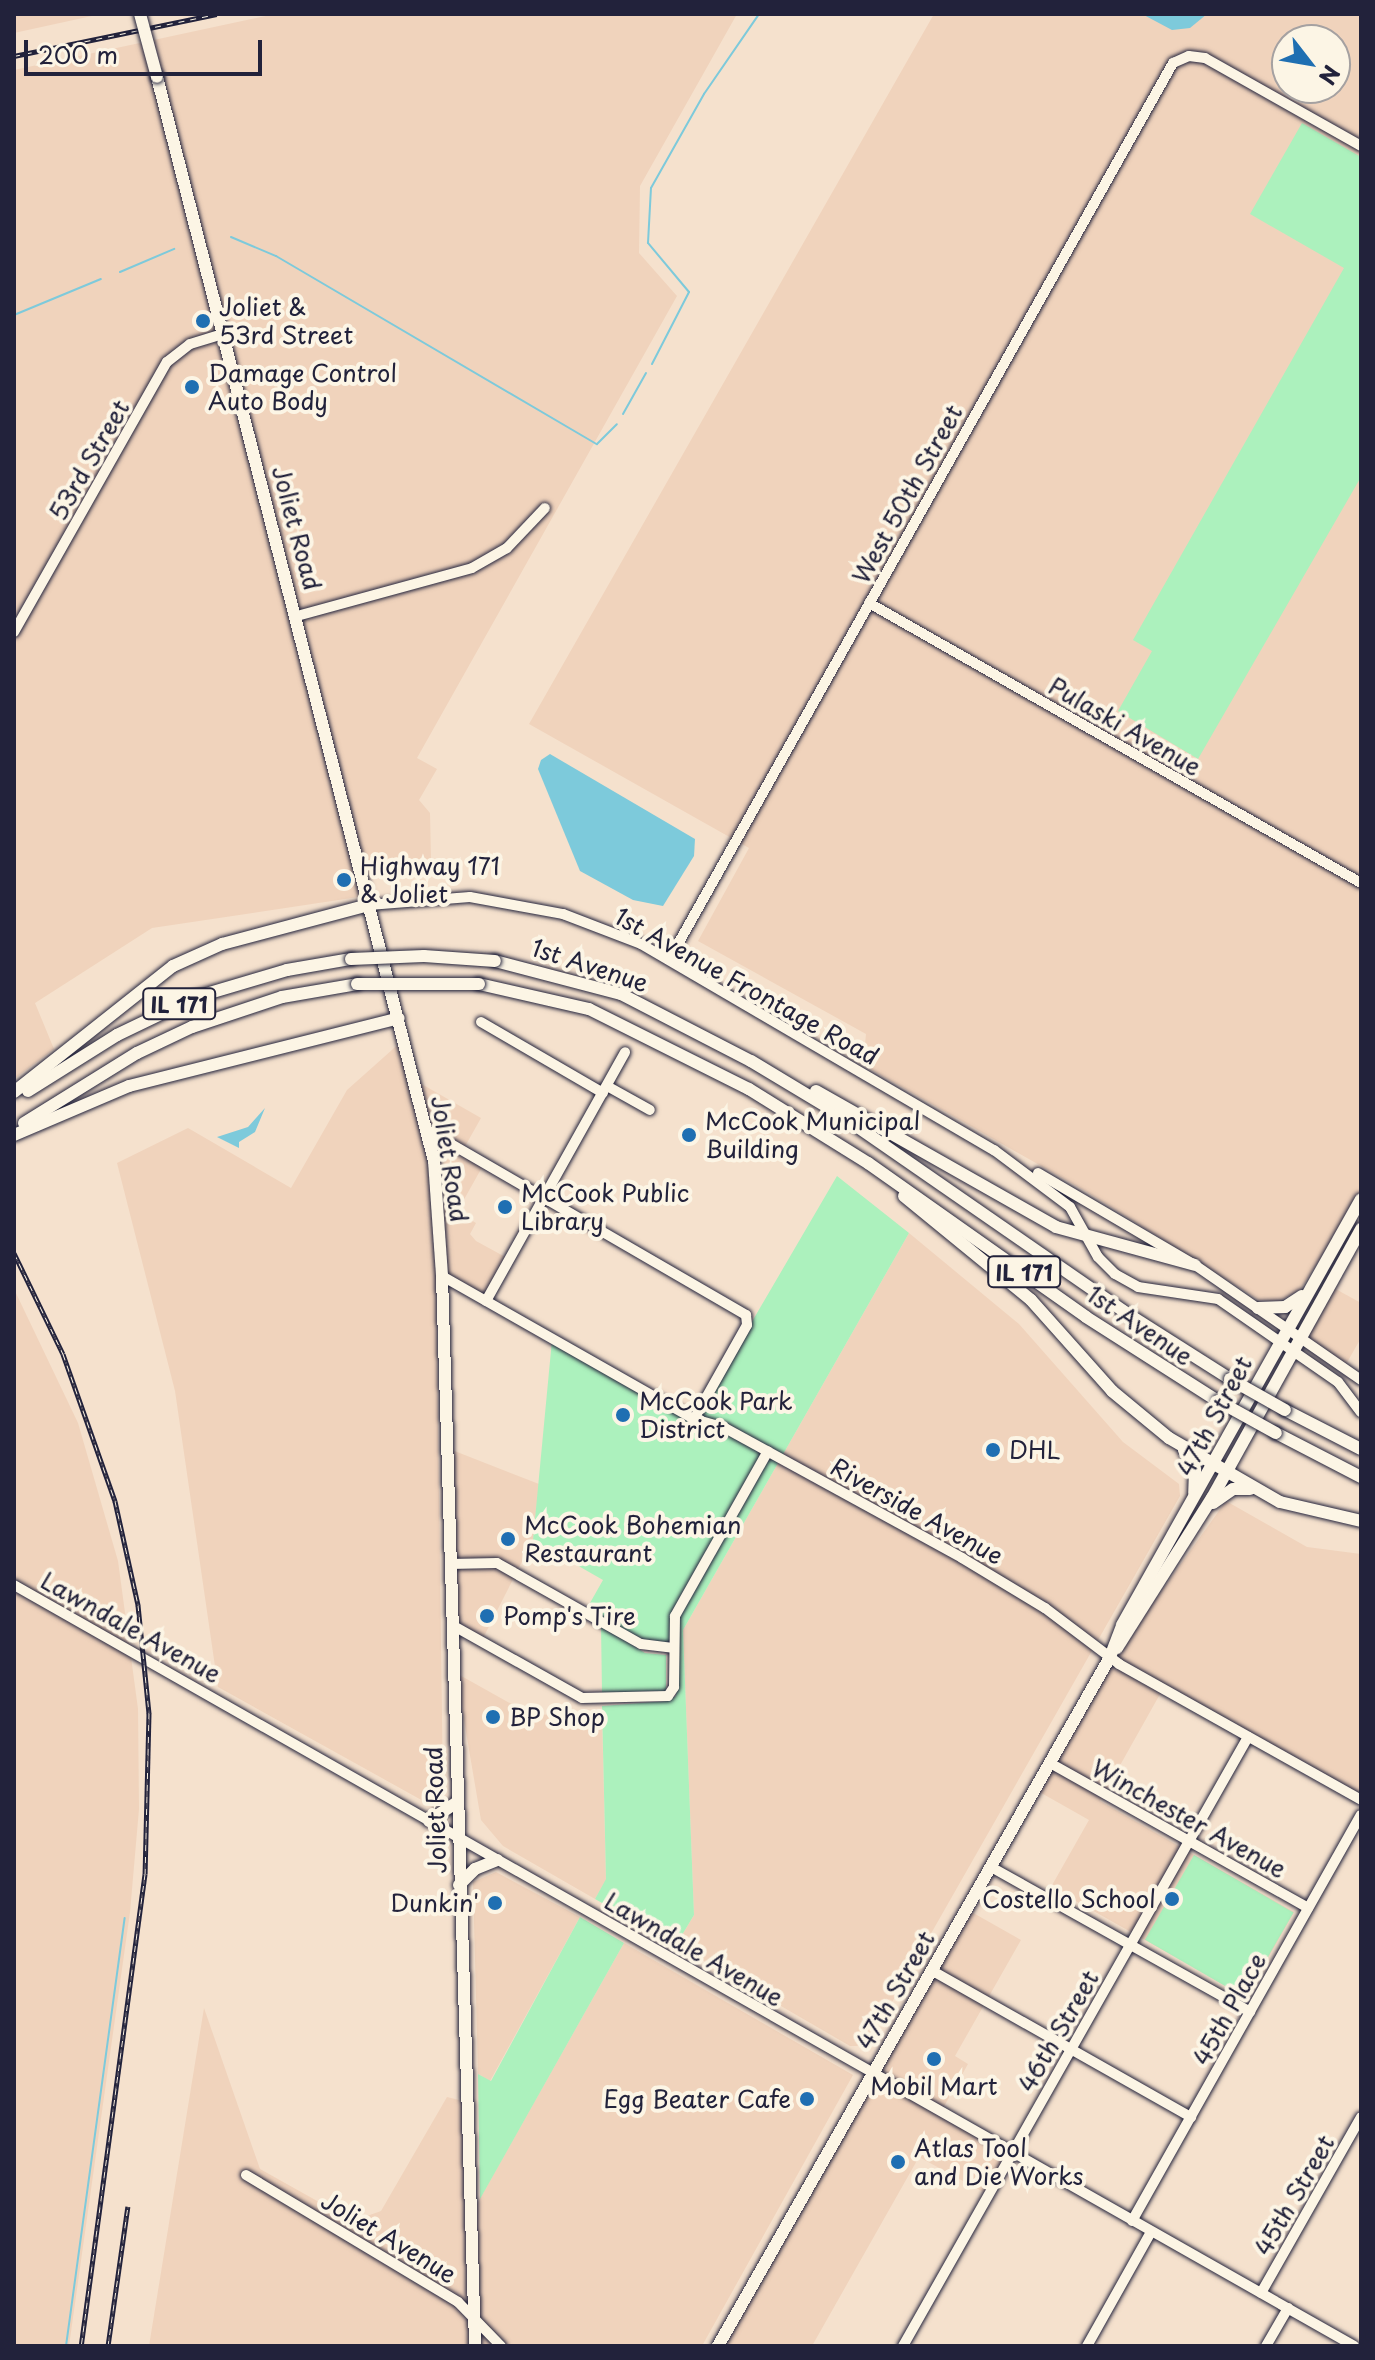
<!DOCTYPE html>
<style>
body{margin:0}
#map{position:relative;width:1375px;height:2360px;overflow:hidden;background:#f5e1cd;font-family:"Playpen Sans",sans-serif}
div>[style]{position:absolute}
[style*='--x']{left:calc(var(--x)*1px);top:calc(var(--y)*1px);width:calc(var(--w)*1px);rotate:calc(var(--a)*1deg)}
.built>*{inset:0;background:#f0d3bc}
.green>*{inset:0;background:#acf1bd;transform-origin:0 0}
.water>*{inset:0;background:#7dcadb}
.stream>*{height:2px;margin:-1px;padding:0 1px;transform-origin:1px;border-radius:1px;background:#7dcadb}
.roads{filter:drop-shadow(0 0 2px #22223b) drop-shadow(0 0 2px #22223b)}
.minor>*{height:10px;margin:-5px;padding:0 5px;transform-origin:5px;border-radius:5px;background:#fcf5e5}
.major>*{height:12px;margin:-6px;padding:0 6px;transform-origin:6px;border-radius:6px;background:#fcf5e5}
.rail>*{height:5px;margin-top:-2.5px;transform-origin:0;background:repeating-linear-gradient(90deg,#fcf5e5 0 6px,#22223b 0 12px);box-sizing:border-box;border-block:2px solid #22223b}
.bridges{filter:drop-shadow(0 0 2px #22223b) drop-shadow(0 0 2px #22223b)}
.major-bridge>*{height:12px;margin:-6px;padding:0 6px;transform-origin:6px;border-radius:6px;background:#fcf5e5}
.dots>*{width:22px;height:22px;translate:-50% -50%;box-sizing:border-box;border:4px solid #fcf5e5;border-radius:50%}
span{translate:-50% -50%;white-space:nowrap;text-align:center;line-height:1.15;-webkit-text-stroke:8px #fcf5e5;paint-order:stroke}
.shield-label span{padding:2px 6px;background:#fcf5e5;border:2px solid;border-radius:6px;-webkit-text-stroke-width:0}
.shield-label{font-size:22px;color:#22223b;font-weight:700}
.poi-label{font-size:24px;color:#22223b}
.left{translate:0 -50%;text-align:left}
.right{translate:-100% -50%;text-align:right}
.street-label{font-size:24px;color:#22223b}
.frame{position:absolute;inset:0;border:16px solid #22223b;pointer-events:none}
.north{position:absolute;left:1271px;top:24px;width:80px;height:80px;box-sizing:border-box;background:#fcf5e5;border:2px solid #a5a1a1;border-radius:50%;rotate:121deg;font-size:22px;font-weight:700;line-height:32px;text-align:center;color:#22223b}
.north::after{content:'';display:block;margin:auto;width:28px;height:36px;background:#1f6fb2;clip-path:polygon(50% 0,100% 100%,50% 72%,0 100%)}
.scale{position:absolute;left:24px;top:40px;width:238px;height:36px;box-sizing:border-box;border:4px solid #22223b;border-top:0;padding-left:10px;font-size:24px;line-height:28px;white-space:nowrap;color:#22223b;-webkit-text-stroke:6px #fcf5e5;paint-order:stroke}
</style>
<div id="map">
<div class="built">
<div style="clip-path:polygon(14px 14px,101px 14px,14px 33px)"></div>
<div style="clip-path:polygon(275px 14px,737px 14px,640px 186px,639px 253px,677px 296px,417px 758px,437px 769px,419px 800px,430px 813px,431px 859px,362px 876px,365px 896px,152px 928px,35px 1003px,54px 1049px,14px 1079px,14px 70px)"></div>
<div style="clip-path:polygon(evenodd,934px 14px,1361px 14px,1361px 1195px,1300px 1290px,1279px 1301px,1259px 1300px,1087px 1192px,863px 1065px,866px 1034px,698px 941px,749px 848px,529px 724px,934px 14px,1287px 40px,1335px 40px,1335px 88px,1287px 88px,1287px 40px)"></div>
<div style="clip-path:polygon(402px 1041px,435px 1198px,443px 1791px,425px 1802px,218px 1687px,175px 1391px,117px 1163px,188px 1128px,291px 1188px,347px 1090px)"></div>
<div style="clip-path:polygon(418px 1082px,481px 1118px,463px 1150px,485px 1162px,457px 1212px,476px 1223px,470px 1234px,476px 1241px,509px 1259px,486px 1300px,445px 1275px)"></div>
<div style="clip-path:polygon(909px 1233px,1019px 1324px,1123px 1442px,1179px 1484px,1180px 1496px,867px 2046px,850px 2046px,676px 1945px,694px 1915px,683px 1630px)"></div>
<div style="clip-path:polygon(1332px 1287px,1361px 1303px,1361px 1338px,1345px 1366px,1303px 1337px)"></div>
<div style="clip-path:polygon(14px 1289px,78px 1423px,118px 1561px,138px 1709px,139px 1809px,130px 1912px,69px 2346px,14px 2346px)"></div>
<div style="clip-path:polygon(452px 1450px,539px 1484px,533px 1540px,480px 1644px,456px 1630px)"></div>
<div style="clip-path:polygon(1226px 1501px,1307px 1547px,1361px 1554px,1361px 1798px,1164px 1687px,1100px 1801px,1294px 1912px,1246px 1997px,1051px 1887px,1089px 1820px,1036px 1790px,1114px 1657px)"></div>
<div style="clip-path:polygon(456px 1673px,531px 1715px,602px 1713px,606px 1880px,595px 1899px,503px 1846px,481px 1820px)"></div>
<div style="clip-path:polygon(496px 1872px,580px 1917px,490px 2081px,478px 2074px,473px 1882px)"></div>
<div style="clip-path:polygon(968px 1910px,1021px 1940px,955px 2056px,968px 2064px,942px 2110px,1013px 2151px,987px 2194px,919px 2157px,812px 2346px,721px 2346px)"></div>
<div style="clip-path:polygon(624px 1943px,853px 2075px,702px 2346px,149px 2346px,204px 2008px,260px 2169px,353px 2221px,381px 2211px,447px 2097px,463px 2101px,469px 2218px)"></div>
</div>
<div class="green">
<div style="clip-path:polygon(1302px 123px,1361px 157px,1361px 477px,1198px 759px,1118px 711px,1152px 651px,1133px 640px,1344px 268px,1250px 214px)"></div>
<div style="clip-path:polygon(837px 1176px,909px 1233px,683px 1630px,694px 1915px,676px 1945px,595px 1899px,606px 1879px,602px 1706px,666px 1701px,676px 1696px,678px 1646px,654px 1647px,586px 1610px,603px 1580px,533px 1540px,552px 1340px,694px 1421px)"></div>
<div style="clip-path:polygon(601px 1625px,645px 1653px,666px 1655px,666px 1691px,602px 1693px)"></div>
<div style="left:1194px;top:1855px;width:115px;height:98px;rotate:30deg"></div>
<div style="clip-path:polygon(580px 1917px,624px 1943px,480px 2199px,478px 2074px,491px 2081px)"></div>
</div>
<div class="water">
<div style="clip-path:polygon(1142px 14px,1207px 14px,1190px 28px,1172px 30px)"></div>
<div style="clip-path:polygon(550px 754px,695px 839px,694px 856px,663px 906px,633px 900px,580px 871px,538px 769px,541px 760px)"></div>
<div style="clip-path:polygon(265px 1108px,255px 1132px,239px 1142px,239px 1148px,217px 1137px,248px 1127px)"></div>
</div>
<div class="stream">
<div style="--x:231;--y:237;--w:49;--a:22.9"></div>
<div style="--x:276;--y:256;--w:372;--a:30.4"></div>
<div style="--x:597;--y:444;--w:28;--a:-45"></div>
<div style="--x:120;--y:272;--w:59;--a:-23.1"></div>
<div style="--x:14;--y:315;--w:94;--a:-22.5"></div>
<div style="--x:652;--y:364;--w:81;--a:-62.8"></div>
<div style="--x:689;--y:292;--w:64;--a:-129.9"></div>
<div style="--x:648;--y:243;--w:55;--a:-86.9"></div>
<div style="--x:651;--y:188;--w:108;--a:-60.6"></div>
<div style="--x:704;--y:94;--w:97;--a:-55.5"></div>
<div style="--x:623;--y:414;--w:47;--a:-60.7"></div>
<div style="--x:66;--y:2346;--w:432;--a:-82.2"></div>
</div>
<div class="roads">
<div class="minor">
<div style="--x:869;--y:603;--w:566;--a:29.64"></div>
<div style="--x:297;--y:616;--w:181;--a:-15.3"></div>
<div style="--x:472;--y:568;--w:40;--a:-29.7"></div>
<div style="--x:507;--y:548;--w:55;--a:-46.5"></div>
<div style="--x:14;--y:632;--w:310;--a:-60.5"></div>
<div style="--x:167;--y:362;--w:29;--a:-38"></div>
<div style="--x:190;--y:344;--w:34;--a:-17"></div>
<div style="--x:369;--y:905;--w:101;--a:-4.5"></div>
<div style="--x:470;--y:897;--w:95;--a:10.4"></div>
<div style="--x:563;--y:914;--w:84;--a:21"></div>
<div style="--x:641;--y:944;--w:409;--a:30.3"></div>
<div style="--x:994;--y:1150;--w:95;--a:36.9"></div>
<div style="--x:1070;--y:1207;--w:57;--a:60.8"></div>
<div style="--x:1098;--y:1257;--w:24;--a:45"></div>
<div style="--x:1115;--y:1274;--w:26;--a:29"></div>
<div style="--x:1138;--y:1287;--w:81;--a:8.5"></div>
<div style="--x:1218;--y:1299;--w:146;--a:34.7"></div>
<div style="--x:1338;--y:1382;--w:38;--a:53"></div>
<div style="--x:669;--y:960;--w:1029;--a:-60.67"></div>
<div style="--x:1173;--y:63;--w:17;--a:-24"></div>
<div style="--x:1189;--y:56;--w:16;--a:7"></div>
<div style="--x:1205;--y:58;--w:179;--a:29.4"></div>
<div style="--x:481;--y:1022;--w:141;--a:30.2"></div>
<div style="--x:607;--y:1086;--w:49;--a:29.2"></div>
<div style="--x:427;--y:1130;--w:369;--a:30.1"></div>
<div style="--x:746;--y:1315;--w:10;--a:84"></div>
<div style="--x:747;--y:1325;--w:108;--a:119.4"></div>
<div style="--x:1038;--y:1173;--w:182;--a:30.4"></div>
<div style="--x:1195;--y:1265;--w:202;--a:34.7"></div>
<div style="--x:442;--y:1276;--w:290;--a:29.6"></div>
<div style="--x:694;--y:1419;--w:32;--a:16"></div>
<div style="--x:725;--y:1428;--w:270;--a:28.7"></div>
<div style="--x:962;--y:1558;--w:97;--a:31.1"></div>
<div style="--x:1045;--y:1608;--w:93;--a:37.1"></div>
<div style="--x:1119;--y:1664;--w:278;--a:29.3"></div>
<div style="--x:486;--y:1301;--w:285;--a:-60.8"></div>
<div style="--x:450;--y:1564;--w:47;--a:-1.2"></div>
<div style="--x:497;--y:1563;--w:165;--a:29.4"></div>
<div style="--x:641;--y:1644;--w:32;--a:7"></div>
<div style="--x:14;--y:1585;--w:1541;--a:29.59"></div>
<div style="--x:452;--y:1625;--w:149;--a:29.3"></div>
<div style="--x:582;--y:1698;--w:86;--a:-1.3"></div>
<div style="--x:668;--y:1696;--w:11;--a:-56"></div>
<div style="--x:674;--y:1687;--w:71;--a:-89.2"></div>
<div style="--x:675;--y:1616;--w:189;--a:-60.6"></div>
<div style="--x:1050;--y:1763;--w:296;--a:29.3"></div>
<div style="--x:991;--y:1867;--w:297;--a:29.2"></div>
<div style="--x:931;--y:1970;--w:299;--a:29.5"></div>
<div style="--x:246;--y:2175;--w:247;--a:30.9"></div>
<div style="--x:458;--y:2302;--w:62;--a:45.7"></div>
<div style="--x:1132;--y:2221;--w:466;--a:-60.6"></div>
<div style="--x:1261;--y:2293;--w:202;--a:-60.4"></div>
<div style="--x:903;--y:2346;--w:700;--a:-60.47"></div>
<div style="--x:1087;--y:2346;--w:131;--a:-60.7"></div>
<div style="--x:1266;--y:2346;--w:44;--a:-59.9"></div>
</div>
<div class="major">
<div style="--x:157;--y:77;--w:1119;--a:75.67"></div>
<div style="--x:434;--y:1161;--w:115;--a:86"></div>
<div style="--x:442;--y:1276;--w:1071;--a:88.23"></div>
<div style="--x:495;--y:961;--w:130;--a:14.7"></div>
<div style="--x:621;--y:994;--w:146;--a:27.3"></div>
<div style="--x:751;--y:1061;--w:103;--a:31.1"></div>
<div style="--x:839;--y:1114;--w:346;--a:34.7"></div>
<div style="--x:1123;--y:1311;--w:127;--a:32.4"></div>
<div style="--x:479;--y:984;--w:113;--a:12.8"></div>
<div style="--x:589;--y:1009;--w:179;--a:26.6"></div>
<div style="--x:749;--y:1089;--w:140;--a:31.9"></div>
<div style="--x:868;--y:1163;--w:267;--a:35.2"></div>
<div style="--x:1086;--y:1317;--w:156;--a:32.5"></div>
<div style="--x:28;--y:1091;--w:105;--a:-32.2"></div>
<div style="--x:117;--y:1035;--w:88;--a:-25.7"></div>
<div style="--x:196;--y:997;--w:95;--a:-16.5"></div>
<div style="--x:287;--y:970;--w:65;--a:-9.8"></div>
<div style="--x:816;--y:1091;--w:276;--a:29.5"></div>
<div style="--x:1056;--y:1227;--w:144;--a:15.3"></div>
<div style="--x:14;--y:1092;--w:203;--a:-38.4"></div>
<div style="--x:173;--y:966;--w:54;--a:-24.2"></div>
<div style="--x:222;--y:944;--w:152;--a:-14.9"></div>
<div style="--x:24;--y:1123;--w:133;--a:-31.8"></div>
<div style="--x:137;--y:1053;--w:61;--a:-25.3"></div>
<div style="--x:192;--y:1027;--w:95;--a:-18.4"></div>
<div style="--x:282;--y:997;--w:76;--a:-9.8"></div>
<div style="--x:14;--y:1135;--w:125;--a:-23.1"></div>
<div style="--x:129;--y:1086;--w:278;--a:-14.1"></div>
<div style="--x:904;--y:1196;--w:164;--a:39.3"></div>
<div style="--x:1031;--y:1300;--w:122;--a:48.3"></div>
<div style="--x:1112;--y:1391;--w:74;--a:39.5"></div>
<div style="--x:1169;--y:1438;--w:128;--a:30"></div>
<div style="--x:1280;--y:1502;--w:83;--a:13.2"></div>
<div style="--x:1258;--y:1308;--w:27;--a:-2"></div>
<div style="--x:1285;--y:1307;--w:20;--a:-33"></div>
<div style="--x:1285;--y:1410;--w:85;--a:27.2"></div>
<div style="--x:1276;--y:1433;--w:96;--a:27.4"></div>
<div style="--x:1184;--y:1450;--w:23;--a:61"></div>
<div style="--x:1195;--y:1470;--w:23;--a:92"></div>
<div style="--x:1213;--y:1503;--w:24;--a:-35"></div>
<div style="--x:1233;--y:1489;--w:17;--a:0"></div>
<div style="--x:1117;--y:1648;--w:178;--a:-57.7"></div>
<div style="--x:1212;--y:1498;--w:308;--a:-61"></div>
<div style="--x:429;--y:1821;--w:32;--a:-34"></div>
<div style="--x:459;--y:1885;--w:23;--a:-45"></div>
<div style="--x:475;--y:1869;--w:24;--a:-22"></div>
<div style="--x:718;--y:2346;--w:793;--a:-60.36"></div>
<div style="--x:1110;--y:1657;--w:34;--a:-69"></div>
<div style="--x:1122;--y:1625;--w:488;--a:-60.7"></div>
</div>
</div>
<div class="rail">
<div style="--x:14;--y:56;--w:207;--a:-11.7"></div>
<div style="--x:14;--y:1253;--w:112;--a:64.1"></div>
<div style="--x:63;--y:1354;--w:156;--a:70.5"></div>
<div style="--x:115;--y:1501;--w:107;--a:77.5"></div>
<div style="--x:138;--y:1605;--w:109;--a:84.2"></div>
<div style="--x:149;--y:1713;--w:161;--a:91.4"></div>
<div style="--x:145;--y:1874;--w:476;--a:97.7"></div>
<div style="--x:108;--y:2346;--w:141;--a:-81.9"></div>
</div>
<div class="bridges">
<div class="major-bridge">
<div style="--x:140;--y:14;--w:65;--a:74.9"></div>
<div style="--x:351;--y:959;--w:73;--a:-2.4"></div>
<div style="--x:424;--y:956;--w:71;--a:4"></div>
<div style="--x:357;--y:984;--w:122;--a:0"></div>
<div style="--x:1230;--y:1379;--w:63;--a:29.4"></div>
<div style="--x:1218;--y:1401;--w:66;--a:28.9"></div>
</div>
</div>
<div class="dots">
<div style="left:203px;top:321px;background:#1f6fb2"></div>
<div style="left:192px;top:387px;background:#1f6fb2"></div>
<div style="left:344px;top:880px;background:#1f6fb2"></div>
<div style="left:689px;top:1135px;background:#1f6fb2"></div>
<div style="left:505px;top:1207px;background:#1f6fb2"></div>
<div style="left:623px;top:1415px;background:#1f6fb2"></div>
<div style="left:993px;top:1450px;background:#1f6fb2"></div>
<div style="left:508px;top:1539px;background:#1f6fb2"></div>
<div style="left:487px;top:1616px;background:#1f6fb2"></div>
<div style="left:493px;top:1717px;background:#1f6fb2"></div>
<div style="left:1172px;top:1899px;background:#1f6fb2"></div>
<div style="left:495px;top:1903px;background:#1f6fb2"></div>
<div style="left:934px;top:2059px;background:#1f6fb2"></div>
<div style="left:807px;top:2099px;background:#1f6fb2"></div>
<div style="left:898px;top:2162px;background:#1f6fb2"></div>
</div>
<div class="shield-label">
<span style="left:179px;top:1004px">IL 171</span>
<span style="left:1024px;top:1272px">IL 171</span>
</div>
<div class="poi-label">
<span class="left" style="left:219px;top:321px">Joliet &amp;<br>53rd Street</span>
<span class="left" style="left:208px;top:387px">Damage Control<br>Auto Body</span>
<span class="left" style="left:360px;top:880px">Highway 171<br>&amp; Joliet</span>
<span class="left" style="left:705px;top:1135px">McCook Municipal<br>Building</span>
<span class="left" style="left:521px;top:1207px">McCook Public<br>Library</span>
<span class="left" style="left:639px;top:1415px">McCook Park<br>District</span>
<span class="left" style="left:1009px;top:1450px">DHL</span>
<span class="left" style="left:524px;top:1539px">McCook Bohemian<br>Restaurant</span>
<span class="left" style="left:503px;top:1616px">Pomp's Tire</span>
<span class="left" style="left:509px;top:1717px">BP Shop</span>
<span class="right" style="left:1156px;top:1899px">Costello School</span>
<span class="right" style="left:479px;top:1903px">Dunkin'</span>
<span style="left:934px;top:2086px">Mobil Mart</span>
<span class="right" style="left:791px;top:2099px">Egg Beater Cafe</span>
<span class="left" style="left:914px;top:2162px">Atlas Tool<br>and Die Works</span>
</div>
<div class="street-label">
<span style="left:89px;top:460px;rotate:-60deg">53rd Street</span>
<span style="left:907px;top:494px;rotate:-61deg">West 50th Street</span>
<span style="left:297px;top:528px;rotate:75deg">Joliet Road</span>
<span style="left:1125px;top:726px;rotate:30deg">Pulaski Avenue</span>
<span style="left:590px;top:965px;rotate:18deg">1st Avenue</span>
<span style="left:747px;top:986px;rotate:29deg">1st Avenue Frontage Road</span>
<span style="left:450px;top:1159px;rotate:81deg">Joliet Road</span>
<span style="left:1140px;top:1325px;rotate:34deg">1st Avenue</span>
<span style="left:1214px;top:1416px;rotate:-62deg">47th Street</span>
<span style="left:917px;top:1511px;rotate:29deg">Riverside Avenue</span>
<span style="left:131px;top:1627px;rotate:29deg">Lawndale Avenue</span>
<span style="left:435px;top:1810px;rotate:-92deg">Joliet Road</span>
<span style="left:1189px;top:1818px;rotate:29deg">Winchester Avenue</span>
<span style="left:694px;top:1949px;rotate:30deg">Lawndale Avenue</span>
<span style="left:895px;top:1990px;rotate:-60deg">47th Street</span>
<span style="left:1229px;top:2009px;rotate:-61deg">45th Place</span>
<span style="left:1058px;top:2031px;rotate:-60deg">46th Street</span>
<span style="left:1294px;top:2195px;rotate:-60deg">45th Street</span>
<span style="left:389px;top:2237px;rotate:31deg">Joliet Avenue</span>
</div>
<div class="frame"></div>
<div class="north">N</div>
<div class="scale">200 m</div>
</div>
